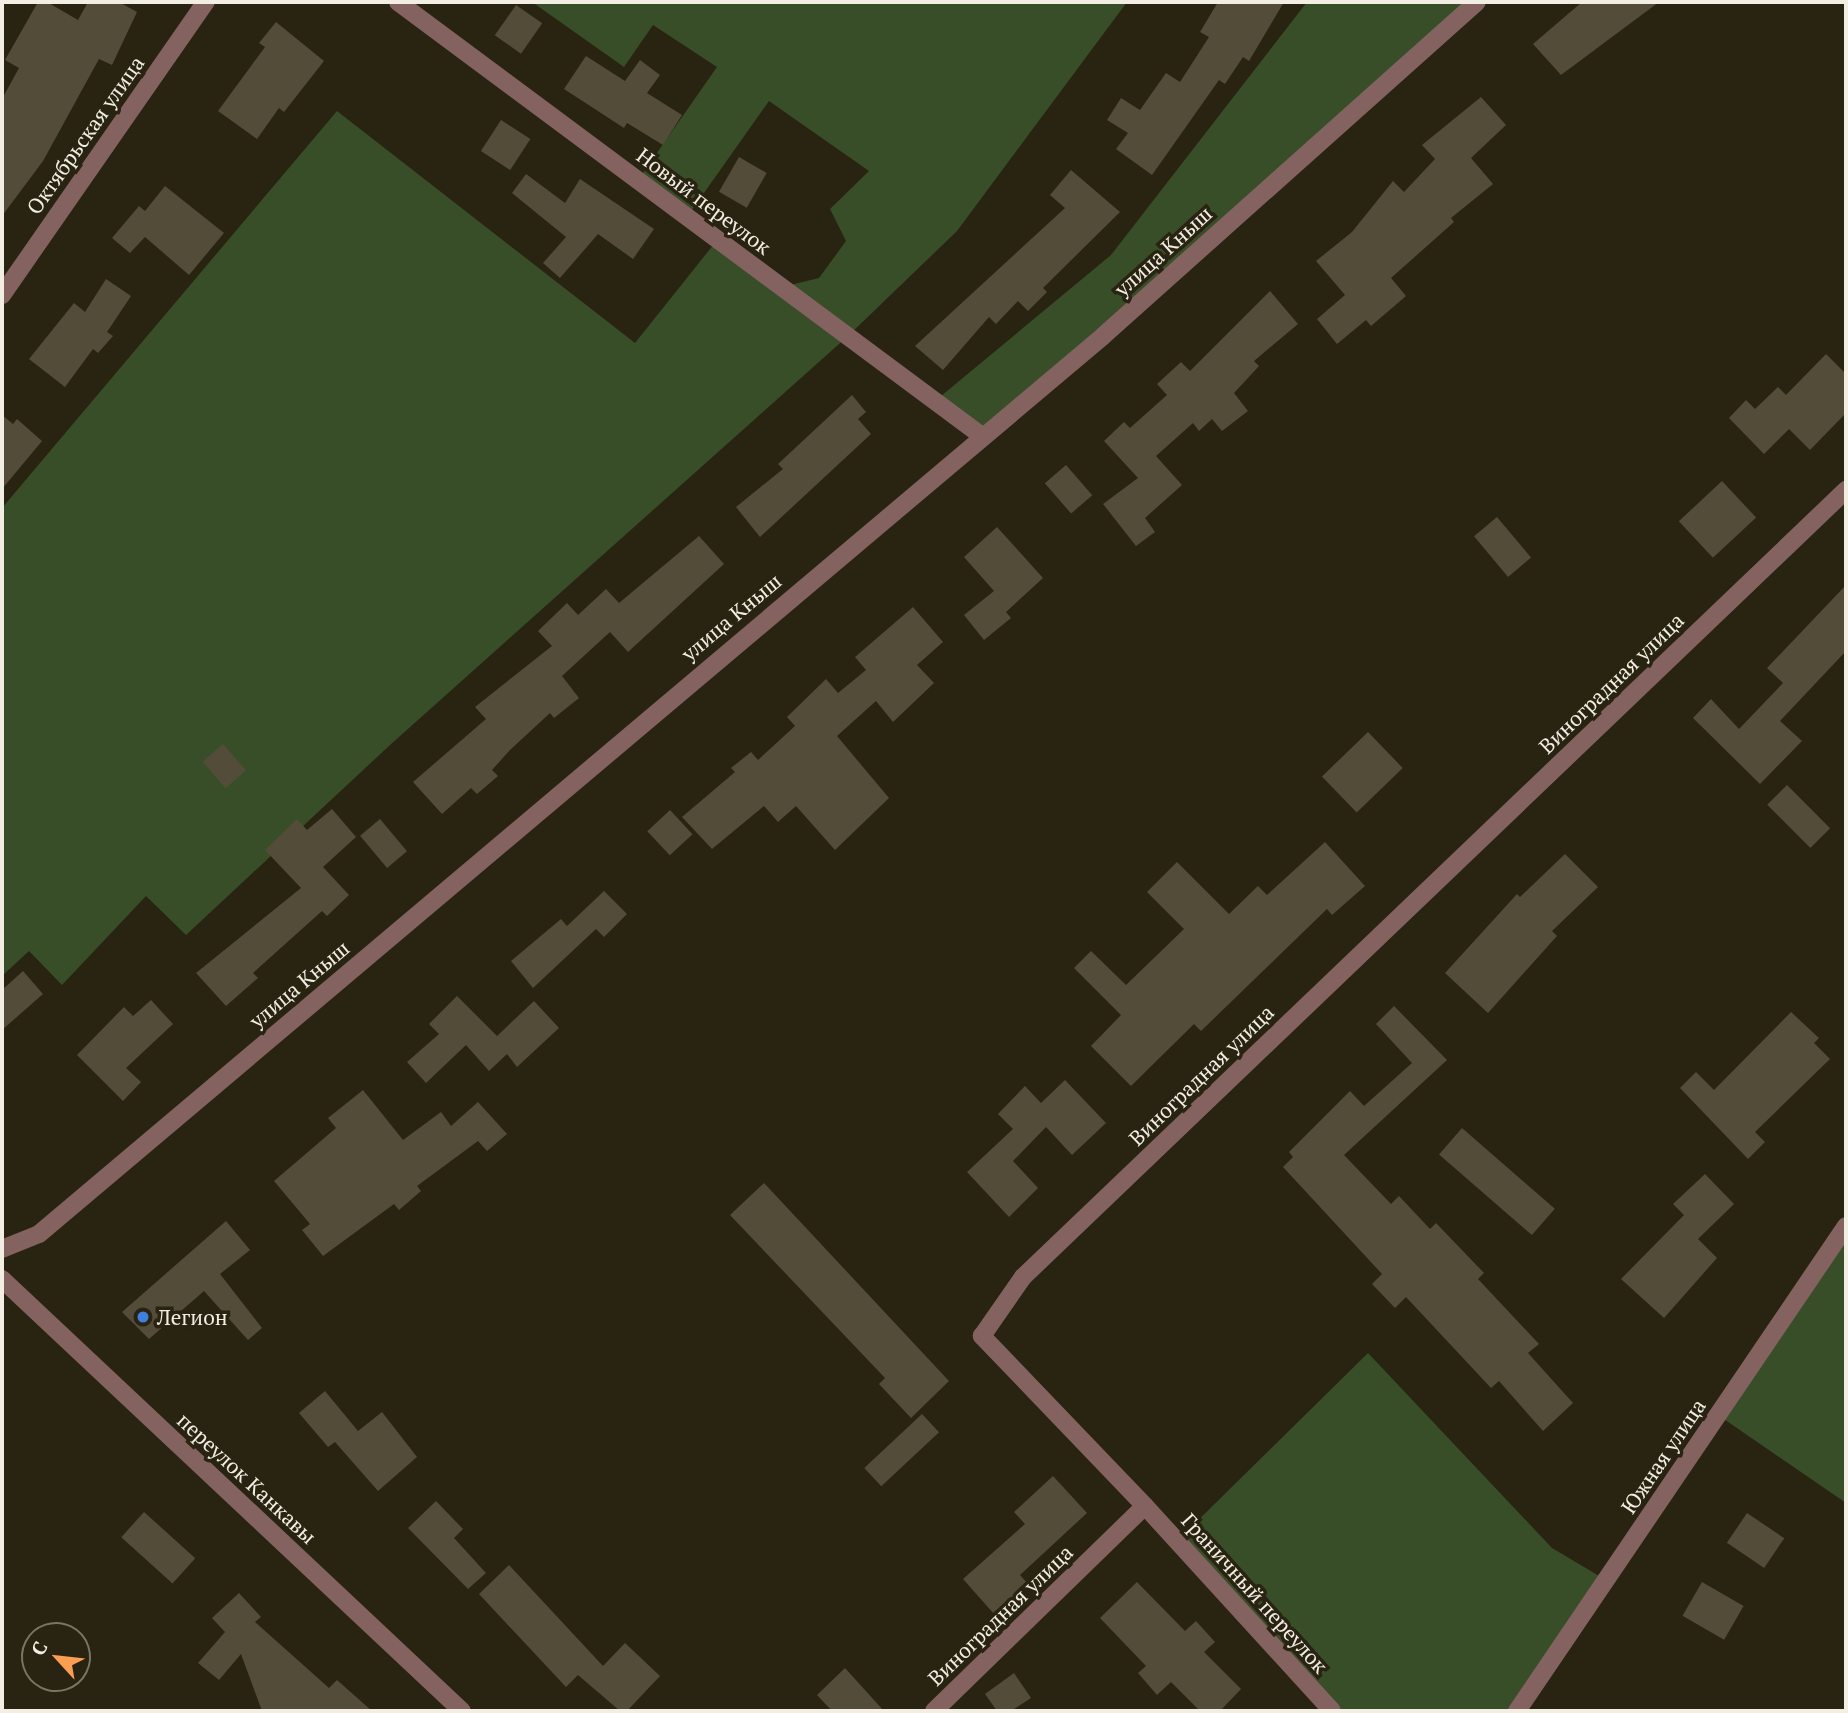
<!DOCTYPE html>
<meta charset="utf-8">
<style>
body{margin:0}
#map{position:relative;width:1848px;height:1713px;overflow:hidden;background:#292311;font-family:"PT Serif",serif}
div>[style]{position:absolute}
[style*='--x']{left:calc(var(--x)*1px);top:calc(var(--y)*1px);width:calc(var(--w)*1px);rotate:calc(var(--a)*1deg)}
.green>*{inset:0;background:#384e28}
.building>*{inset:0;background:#534c39;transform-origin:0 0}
.minor>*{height:18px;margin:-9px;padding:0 9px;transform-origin:9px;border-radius:9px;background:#846260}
.dots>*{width:19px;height:19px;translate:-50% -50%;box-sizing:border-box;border:4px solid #292311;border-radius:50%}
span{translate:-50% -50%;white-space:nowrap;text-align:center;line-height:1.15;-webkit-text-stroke:7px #292311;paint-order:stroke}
.street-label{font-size:21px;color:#f2eee3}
.poi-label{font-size:21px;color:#f2eee3}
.left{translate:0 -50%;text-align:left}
.frame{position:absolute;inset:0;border:4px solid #f2eee3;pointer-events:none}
.north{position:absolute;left:21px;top:1622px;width:70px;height:70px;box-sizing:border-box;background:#292311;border:2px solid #797465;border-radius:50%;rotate:297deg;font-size:19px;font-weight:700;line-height:28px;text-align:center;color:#f2eee3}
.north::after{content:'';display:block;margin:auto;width:24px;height:32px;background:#fb9e51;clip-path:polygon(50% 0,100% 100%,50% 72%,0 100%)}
</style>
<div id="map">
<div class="green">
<div style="clip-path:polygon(532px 2px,1127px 2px,957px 231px,848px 336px,390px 745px,186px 935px,146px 896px,62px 985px,29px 951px,2px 976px,2px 508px,337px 111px,635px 343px,718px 239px,782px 287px,819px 278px,846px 241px,830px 209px,869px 171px,769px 101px,687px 217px,638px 180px,717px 67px,653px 25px,624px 67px)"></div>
<div style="clip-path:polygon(1307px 2px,1477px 2px,982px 436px,935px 401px,1111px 255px)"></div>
<div style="clip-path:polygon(1846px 1226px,1846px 1503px,1718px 1415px)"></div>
<div style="clip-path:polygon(1368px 1353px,1552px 1548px,1606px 1580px,1517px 1711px,1332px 1711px,1177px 1541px)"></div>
</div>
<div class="building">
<div style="clip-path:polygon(38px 2px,47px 2px,78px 20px,88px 2px,119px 2px,137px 12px,112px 65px,99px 59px,43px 161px,2px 216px,2px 99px,19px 68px,5px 60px)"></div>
<div style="clip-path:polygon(1218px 2px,1284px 2px,1249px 61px,1243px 57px,1225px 84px,1219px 80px,1152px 175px,1116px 149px,1128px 133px,1107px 120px,1121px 98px,1140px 110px,1166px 73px,1180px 82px,1209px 37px,1200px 32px)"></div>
<div style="clip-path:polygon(1582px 2px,1659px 2px,1561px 75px,1533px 44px)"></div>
<div style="left:516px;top:5px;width:32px;height:37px;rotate:35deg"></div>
<div style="clip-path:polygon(276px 22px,324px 61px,284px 112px,279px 108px,257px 139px,218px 111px,265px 47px,259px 43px)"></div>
<div style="clip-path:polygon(586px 56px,625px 81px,640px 60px,660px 75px,647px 93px,682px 115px,663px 145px,627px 123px,624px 128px,564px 89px)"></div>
<div style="clip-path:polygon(1481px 97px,1506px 125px,1471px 158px,1493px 184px,1451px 218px,1454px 222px,1391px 278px,1406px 296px,1371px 326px,1366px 320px,1337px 344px,1317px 319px,1345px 295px,1316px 261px,1352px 232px,1393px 181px,1404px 192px,1435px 159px,1422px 145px)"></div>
<div style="left:501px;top:120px;width:35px;height:37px;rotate:33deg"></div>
<div style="left:739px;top:157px;width:32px;height:40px;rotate:30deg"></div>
<div style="clip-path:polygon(1071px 170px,1120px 212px,1043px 288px,1047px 292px,1028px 311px,1018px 301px,996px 324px,989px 317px,943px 370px,915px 346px,1065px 208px,1050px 195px)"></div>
<div style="clip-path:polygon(526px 174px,565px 203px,580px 179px,654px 229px,633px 259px,598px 234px,560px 278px,543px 263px,566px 237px,512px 193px)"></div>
<div style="clip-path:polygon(165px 186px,224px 233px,189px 275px,145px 237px,130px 253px,112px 238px,139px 206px,145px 211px)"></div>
<div style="clip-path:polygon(106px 279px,131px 296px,107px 332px,113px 336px,98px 353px,93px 349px,65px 387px,29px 359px,74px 303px,85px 312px)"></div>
<div style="clip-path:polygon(1270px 291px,1298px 324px,1254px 361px,1259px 366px,1234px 393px,1248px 411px,1222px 431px,1212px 419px,1199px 431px,1193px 423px,1156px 456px,1182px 485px,1145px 518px,1155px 532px,1136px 546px,1103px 504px,1138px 478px,1104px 441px,1124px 422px,1130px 428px,1167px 395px,1157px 384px,1181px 362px,1190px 371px)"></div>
<div style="clip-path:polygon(1826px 354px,1846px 374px,1846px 413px,1810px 450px,1789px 429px,1764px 454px,1729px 418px,1746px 400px,1755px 409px,1778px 387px,1786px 395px)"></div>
<div style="clip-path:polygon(852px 395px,866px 412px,858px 419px,871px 434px,760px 537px,736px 507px,783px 469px,778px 464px)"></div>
<div style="clip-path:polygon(2px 415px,13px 424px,17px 419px,42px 441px,2px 489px)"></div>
<div style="left:1066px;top:465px;width:40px;height:28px;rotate:49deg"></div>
<div style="left:1722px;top:481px;width:50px;height:59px;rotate:47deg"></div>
<div style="left:1497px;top:517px;width:53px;height:30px;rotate:50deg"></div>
<div style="clip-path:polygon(997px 527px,1043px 578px,1006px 612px,1011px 618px,984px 640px,964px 615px,994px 591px,964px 557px)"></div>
<div style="clip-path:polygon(699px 536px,724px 564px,628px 652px,610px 632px,562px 676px,579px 698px,554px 718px,550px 713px,510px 750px,492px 770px,498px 776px,477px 794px,471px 788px,442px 814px,413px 782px,486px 719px,475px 707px,552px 646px,538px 631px,567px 603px,578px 615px,606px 589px,619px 603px)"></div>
<div style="clip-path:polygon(1846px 585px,1846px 651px,1780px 721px,1802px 741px,1760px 784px,1693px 718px,1711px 699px,1739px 729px,1783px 683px,1767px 668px)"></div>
<div style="clip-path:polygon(913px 607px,943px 642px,917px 665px,934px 683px,893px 722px,876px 701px,837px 736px,889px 798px,835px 850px,796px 806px,778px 822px,764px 806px,712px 849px,682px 817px,735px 772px,731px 768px,751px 752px,758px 760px,795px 726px,787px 717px,826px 679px,838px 693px,866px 670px,855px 657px)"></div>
<div style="left:1368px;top:732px;width:50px;height:64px;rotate:46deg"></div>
<div style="left:223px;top:744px;width:35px;height:27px;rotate:49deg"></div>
<div style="left:1787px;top:785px;width:61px;height:28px;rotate:45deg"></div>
<div style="clip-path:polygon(332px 809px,356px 837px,323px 867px,349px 895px,327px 916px,322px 911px,253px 973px,258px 978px,226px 1006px,196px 973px,301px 888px,265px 850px,297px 819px,307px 830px)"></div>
<div style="left:670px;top:810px;width:33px;height:31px;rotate:47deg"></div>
<div style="left:380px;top:819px;width:42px;height:26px;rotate:50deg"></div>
<div style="clip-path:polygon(1325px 842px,1365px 886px,1332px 915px,1327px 909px,1201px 1031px,1194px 1024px,1131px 1086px,1091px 1046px,1121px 1015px,1074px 968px,1091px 951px,1126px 985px,1184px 929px,1147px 892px,1177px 862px,1229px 914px,1258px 886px,1267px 895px)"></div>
<div style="clip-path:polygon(1565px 854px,1598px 887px,1552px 931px,1557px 936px,1488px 1013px,1445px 973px,1517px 894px,1520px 897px)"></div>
<div style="clip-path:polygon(604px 891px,627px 914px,604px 937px,596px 929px,533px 988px,511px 961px,561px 919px,567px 926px)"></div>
<div style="clip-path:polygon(23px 971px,43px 994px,2px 1030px,2px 990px)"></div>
<div style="clip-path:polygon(457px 996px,497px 1036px,534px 1001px,559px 1028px,517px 1067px,507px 1054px,489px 1071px,466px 1045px,426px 1083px,407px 1062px,439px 1034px,429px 1024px)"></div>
<div style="clip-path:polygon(151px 1000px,173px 1024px,126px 1068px,141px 1082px,123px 1101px,77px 1055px,124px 1007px,133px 1016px)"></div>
<div style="clip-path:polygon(1394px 1006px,1447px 1060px,1344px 1155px,1391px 1204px,1399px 1196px,1430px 1229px,1436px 1223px,1484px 1273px,1478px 1279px,1539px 1344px,1528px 1353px,1573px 1403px,1543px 1431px,1499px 1381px,1491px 1388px,1406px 1297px,1395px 1308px,1372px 1284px,1382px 1274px,1283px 1167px,1293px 1157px,1289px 1152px,1350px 1091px,1364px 1106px,1412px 1063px,1376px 1024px)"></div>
<div style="clip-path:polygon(1791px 1012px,1819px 1038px,1814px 1043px,1830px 1059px,1755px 1132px,1765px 1142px,1748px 1159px,1680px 1088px,1696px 1072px,1714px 1090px)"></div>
<div style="clip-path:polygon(1065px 1080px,1106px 1123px,1072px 1155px,1046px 1127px,1013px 1161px,1038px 1188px,1009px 1217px,967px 1172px,1013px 1129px,998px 1114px,1025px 1086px,1041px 1103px)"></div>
<div style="clip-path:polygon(363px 1090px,403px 1140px,441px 1112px,451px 1126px,478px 1102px,507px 1134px,487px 1151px,478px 1141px,417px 1186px,421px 1191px,399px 1210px,394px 1204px,323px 1256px,302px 1230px,310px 1224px,274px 1181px,336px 1128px,328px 1118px)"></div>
<div style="left:1462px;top:1128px;width:123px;height:35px;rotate:41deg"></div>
<div style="clip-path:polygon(1705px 1174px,1734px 1204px,1698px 1239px,1717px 1258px,1664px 1318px,1621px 1279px,1684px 1215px,1673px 1204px)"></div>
<div style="clip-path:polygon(764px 1183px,949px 1381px,911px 1418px,879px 1384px,885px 1378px,730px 1215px)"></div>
<div style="clip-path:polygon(226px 1221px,250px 1250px,220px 1274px,262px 1328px,248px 1340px,204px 1291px,149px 1339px,122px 1312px)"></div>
<div style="clip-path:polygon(325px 1391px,358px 1431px,382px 1412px,417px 1457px,378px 1491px,335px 1442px,328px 1447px,299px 1413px)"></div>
<div style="left:922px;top:1414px;width:25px;height:79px;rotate:47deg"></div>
<div style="clip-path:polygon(1053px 1476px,1087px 1513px,1020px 1575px,1028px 1584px,994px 1614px,963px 1579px,1025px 1524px,1014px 1512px)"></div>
<div style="clip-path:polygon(436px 1501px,463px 1529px,454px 1538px,486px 1573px,468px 1589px,408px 1528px)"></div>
<div style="left:144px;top:1512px;width:69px;height:34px;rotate:42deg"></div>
<div style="left:1747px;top:1513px;width:45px;height:36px;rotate:34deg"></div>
<div style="clip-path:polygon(509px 1565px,603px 1666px,625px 1643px,660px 1676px,627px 1711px,620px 1711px,578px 1675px,566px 1687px,479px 1594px)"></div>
<div style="clip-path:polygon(1137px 1582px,1185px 1631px,1196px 1621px,1215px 1642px,1204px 1652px,1241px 1689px,1220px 1711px,1200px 1711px,1171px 1682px,1157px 1695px,1138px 1673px,1146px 1666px,1100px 1618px)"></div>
<div style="left:1702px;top:1582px;width:48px;height:39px;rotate:30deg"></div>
<div style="clip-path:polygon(239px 1593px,261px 1617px,255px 1622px,329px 1688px,337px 1680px,372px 1711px,262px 1711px,241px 1654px,219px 1680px,198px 1663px,225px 1632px,212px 1618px)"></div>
<div style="clip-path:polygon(845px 1668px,884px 1711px,832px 1711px,817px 1695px)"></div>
<div style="clip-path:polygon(1014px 1673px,1031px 1698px,1011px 1711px,997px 1711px,985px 1694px)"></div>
</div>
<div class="minor">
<div style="--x:398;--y:2;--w:728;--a:36.62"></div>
<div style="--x:2;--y:295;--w:357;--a:-55.2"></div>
<div style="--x:2;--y:1249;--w:40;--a:-22"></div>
<div style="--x:39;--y:1234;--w:1392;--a:-40.16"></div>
<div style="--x:1103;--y:336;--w:501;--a:-41.77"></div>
<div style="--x:2;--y:1279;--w:631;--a:43.2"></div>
<div style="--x:1145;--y:1506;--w:277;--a:47.6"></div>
<div style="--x:934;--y:1711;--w:294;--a:-44.2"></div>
<div style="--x:1145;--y:1506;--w:236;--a:-133.8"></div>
<div style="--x:982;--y:1336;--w:72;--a:-55.2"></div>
<div style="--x:1023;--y:1277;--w:1139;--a:-43.72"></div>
<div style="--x:1517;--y:1711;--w:586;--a:-55.85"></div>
</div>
<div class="dots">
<div style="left:143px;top:1317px;background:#3f7fe0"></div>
</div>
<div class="street-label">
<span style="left:85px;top:135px;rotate:-55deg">Октябрьская улица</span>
<span style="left:704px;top:201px;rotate:37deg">Новый переулок</span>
<span style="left:1163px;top:251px;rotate:-42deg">улица Кныш</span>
<span style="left:731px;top:617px;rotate:-40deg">улица Кныш</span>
<span style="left:1611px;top:683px;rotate:-44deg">Виноградная улица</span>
<span style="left:299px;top:984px;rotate:-40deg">улица Кныш</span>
<span style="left:1201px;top:1075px;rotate:-44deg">Виноградная улица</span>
<span style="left:1663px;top:1456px;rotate:-56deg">Южная улица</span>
<span style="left:247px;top:1478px;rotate:43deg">переулок Канкавы</span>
<span style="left:1255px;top:1593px;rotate:48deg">Граничный переулок</span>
<span style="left:1000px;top:1615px;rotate:-44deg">Виноградная улица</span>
</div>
<div class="poi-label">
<span class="left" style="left:157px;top:1317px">Легион</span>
</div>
<div class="frame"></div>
<div class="north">С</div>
</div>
